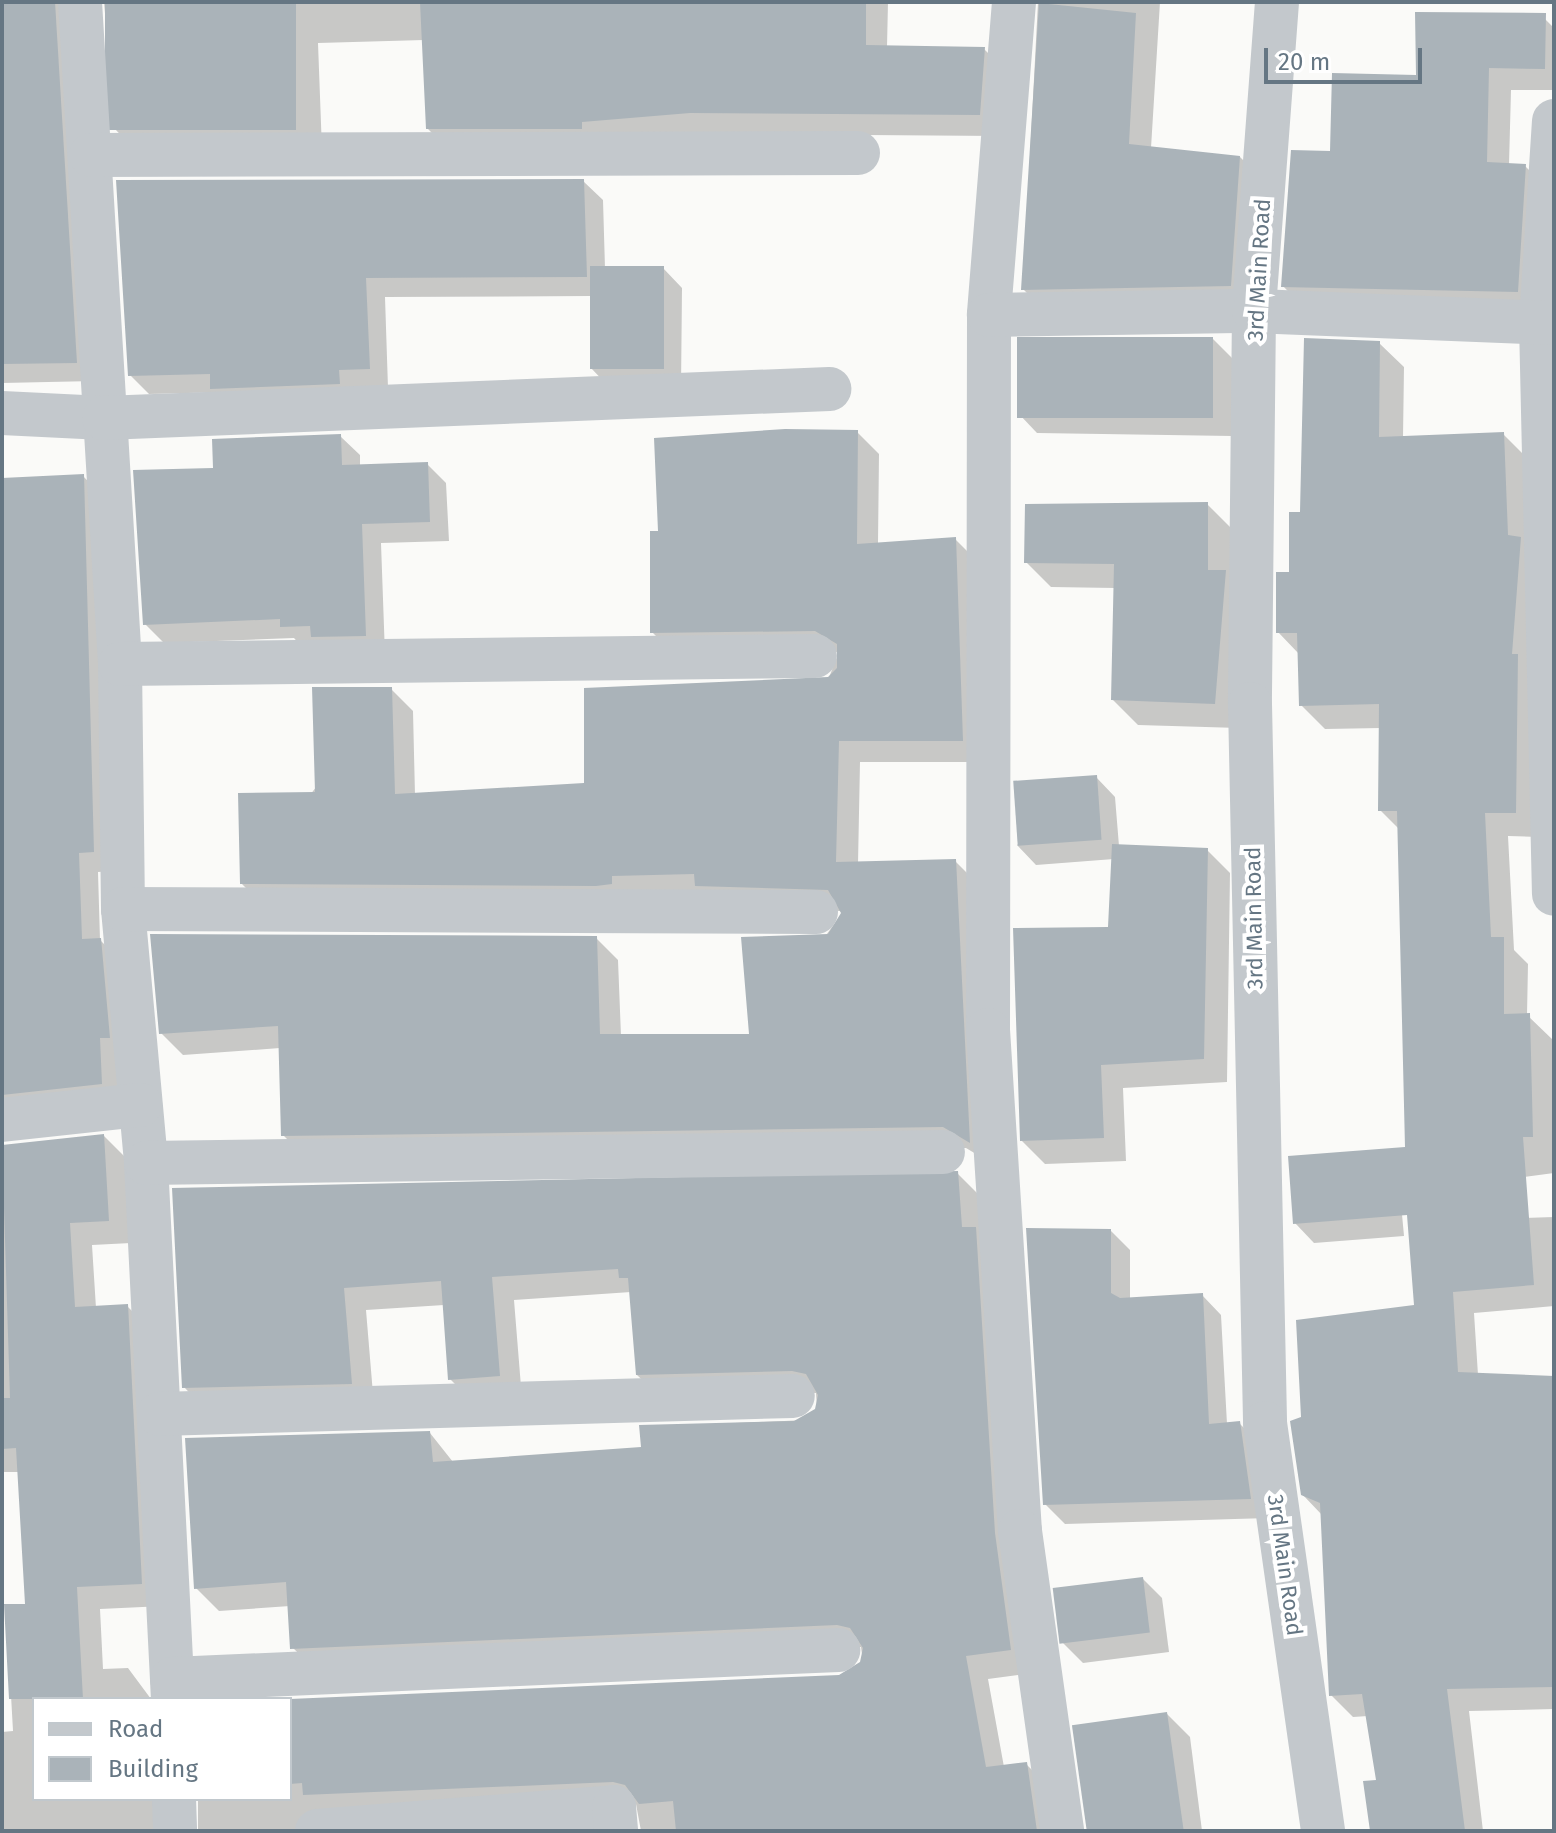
<!DOCTYPE html>
<style>
body{margin:0}
#map{position:relative;width:1556px;height:1833px;overflow:hidden;background:#fafaf8;font-family:"Fira Sans",sans-serif}
div>[style]{position:absolute}
[style*='--x']{left:calc(var(--x)*1px);top:calc(var(--y)*1px);width:calc(var(--w)*1px);rotate:calc(var(--a)*1deg)}
.shadow>*{inset:0;background:#0003}
.building>*{inset:0;background:#aab3b9;transform-origin:0 0}
.minor>*{height:44px;margin:-22px;padding:0 22px;transform-origin:22px;border-radius:22px;background:#c3c8cc}
span{translate:-50% -50%;white-space:nowrap;text-align:center;line-height:1.15;-webkit-text-stroke:8px #fff;paint-order:stroke}
.street-label{font-size:22px;color:#657683}
.frame{position:absolute;inset:0;border:4px solid #657683;pointer-events:none}
.legend{position:absolute;left:32px;top:1697px;width:260px;height:104px;box-sizing:border-box;background:#fff;border:2px solid #c1c8cd;margin:0;padding:10px 14px;list-style:none;font-size:24px;color:#657683}
.legend li{display:flex;align-items:center;gap:16px;height:40px}
.legend b{width:40px;border:2px solid #c1c8cd}
.scale{position:absolute;left:1264px;top:48px;width:158px;height:36px;box-sizing:border-box;border:4px solid #657683;border-top:0;padding-left:10px;font-size:24px;line-height:28px;white-space:nowrap;color:#657683;-webkit-text-stroke:6px #fff;paint-order:stroke}
</style>
<div id="map">
<div class="shadow">
<div style="clip-path:polygon(2px 2px,66px 2px,95px 381px,2px 383px)"></div>
<div style="clip-path:polygon(104px 2px,888px 2px,887px 47px,984px 49px,1006px 71px,1001px 136px,712px 134px,449px 150px,427px 128px,424px 40px,318px 43px,322px 150px,136px 151px,115px 129px)"></div>
<div style="clip-path:polygon(1038px 2px,1160px 2px,1151px 148px,1240px 157px,1262px 179px,1252px 308px,1045px 311px,1023px 289px)"></div>
<div style="clip-path:polygon(1541px 15px,1554px 28px,1554px 90px,1511px 90px,1509px 165px,1525px 166px,1548px 189px,1540px 314px,1305px 309px,1283px 286px,1332px 153px)"></div>
<div style="clip-path:polygon(583px 181px,603px 200px,605px 268px,663px 268px,682px 288px,681px 389px,610px 388px,591px 368px,592px 296px,385px 297px,388px 388px,149px 394px,130px 375px)"></div>
<div style="clip-path:polygon(1213px 339px,1232px 358px,1232px 436px,1037px 433px,1018px 413px)"></div>
<div style="clip-path:polygon(1379px 343px,1404px 367px,1403px 438px,1504px 435px,1528px 459px,1539px 837px,1508px 836px,1514px 950px,1528px 964px,1527px 1015px,1553px 1040px,1554px 1173px,1431px 1189px,1400px 830px,1380px 810px,1381px 728px,1325px 729px,1301px 705px,1299px 654px,1278px 632px,1302px 514px)"></div>
<div style="clip-path:polygon(857px 432px,879px 454px,878px 544px,955px 539px,977px 561px,985px 762px,860px 762px,858px 864px,955px 861px,977px 883px,991px 1163px,966px 1148px,305px 1157px,283px 1135px,280px 1048px,183px 1055px,161px 1033px,596px 938px,618px 960px,621px 1036px,751px 1036px,844px 911px,264px 906px,242px 884px,391px 689px,413px 711px,415px 795px,586px 785px,828px 680px,839px 652px,674px 654px,652px 632px,660px 533px)"></div>
<div style="clip-path:polygon(340px 436px,360px 455px,360px 466px,427px 464px,446px 483px,449px 541px,381px 543px,385px 655px,301px 646px,294px 638px,164px 643px,145px 624px,215px 470px)"></div>
<div style="clip-path:polygon(83px 476px,102px 496px,113px 871px,98px 872px,100px 940px,119px 959px,121px 1103px,2px 1104px,2px 480px)"></div>
<div style="clip-path:polygon(1207px 504px,1232px 529px,1239px 728px,1138px 725px,1113px 700px,1115px 588px,1051px 587px,1026px 562px)"></div>
<div style="clip-path:polygon(1096px 777px,1115px 797px,1119px 846px,1207px 850px,1230px 873px,1227px 1082px,1123px 1088px,1126px 1161px,1045px 1164px,1022px 1141px,1110px 929px,1114px 859px,1036px 865px,1017px 845px)"></div>
<div style="clip-path:polygon(104px 1136px,127px 1159px,131px 1243px,92px 1245px,96px 1308px,127px 1306px,150px 1329px,164px 1606px,100px 1609px,103px 1669px,128px 1668px,151px 1699px,34px 1699px,34px 1799px,290px 1799px,290px 1712px,653px 1685px,690px 1831px,641px 1831px,636px 1804px,332px 1831px,198px 1831px,198px 1799px,185px 1800px,172px 1831px,2px 1831px,2px 1732px,13px 1731px,6px 1606px,27px 1605px,19px 1472px,2px 1472px,2px 1169px)"></div>
<div style="clip-path:polygon(1398px 1171px,1404px 1236px,1314px 1243px,1295px 1223px)"></div>
<div style="clip-path:polygon(957px 1173px,980px 1196px,1034px 1673px,988px 1679px,1004px 1767px,1026px 1764px,1049px 1787px,1056px 1831px,745px 1831px,841px 1677px,863px 1662px,861px 1647px,317px 1671px,293px 1648px,290px 1606px,219px 1611px,196px 1588px,430px 1433px,453px 1462px,643px 1448px,642px 1427px,806px 1420px,817px 1408px,816px 1393px,661px 1398px,637px 1375px,631px 1292px,514px 1300px,522px 1399px,473px 1402px,450px 1379px,444px 1305px,366px 1310px,374px 1406px,207px 1411px,184px 1387px,174px 1190px)"></div>
<div style="clip-path:polygon(1554px 1217px,1554px 1306px,1474px 1313px,1478px 1375px,1554px 1378px,1554px 1709px,1469px 1711px,1483px 1831px,1372px 1831px,1379px 1781px,1368px 1716px,1353px 1717px,1331px 1695px,1322px 1515px,1302px 1494px,1303px 1418px,1416px 1306px,1409px 1222px)"></div>
<div style="clip-path:polygon(1111px 1231px,1130px 1250px,1130px 1299px,1202px 1295px,1221px 1315px,1227px 1424px,1239px 1423px,1259px 1443px,1269px 1518px,1065px 1524px,1045px 1504px)"></div>
<div style="clip-path:polygon(1143px 1579px,1162px 1598px,1169px 1652px,1083px 1663px,1063px 1643px)"></div>
<div style="clip-path:polygon(1167px 1714px,1190px 1737px,1202px 1831px,1088px 1831px)"></div>
</div>
<div class="building">
<div style="clip-path:polygon(2px 2px,55px 2px,77px 363px,2px 364px)"></div>
<div style="left:105px;top:2px;width:191px;height:128px"></div>
<div style="clip-path:polygon(420px 2px,866px 2px,866px 45px,985px 47px,980px 115px,690px 113px,582px 122px,582px 129px,426px 129px)"></div>
<div style="clip-path:polygon(1039px 3px,1136px 13px,1129px 144px,1240px 156px,1231px 286px,1021px 290px)"></div>
<div style="clip-path:polygon(1415px 12px,1546px 13px,1545px 69px,1489px 68px,1487px 162px,1526px 164px,1518px 292px,1281px 287px,1291px 150px,1330px 151px,1332px 73px,1416px 75px)"></div>
<div style="clip-path:polygon(584px 179px,587px 277px,366px 278px,370px 369px,339px 370px,340px 384px,210px 389px,210px 374px,128px 376px,116px 180px)"></div>
<div style="left:590px;top:266px;width:74px;height:103px"></div>
<div style="left:1213px;top:337px;width:81px;height:196px;rotate:90deg"></div>
<div style="clip-path:polygon(1304px 338px,1380px 341px,1379px 437px,1504px 432px,1508px 535px,1521px 537px,1512px 654px,1518px 654px,1516px 813px,1485px 813px,1491px 937px,1504px 937px,1504px 1014px,1530px 1013px,1533px 1137px,1523px 1137px,1534px 1285px,1453px 1292px,1458px 1372px,1554px 1376px,1554px 1687px,1447px 1689px,1465px 1831px,1370px 1831px,1363px 1781px,1376px 1780px,1362px 1694px,1329px 1696px,1320px 1503px,1301px 1495px,1290px 1421px,1301px 1417px,1296px 1320px,1414px 1305px,1407px 1215px,1293px 1224px,1288px 1156px,1405px 1147px,1397px 811px,1378px 811px,1379px 704px,1299px 706px,1297px 633px,1276px 633px,1276px 572px,1289px 572px,1289px 512px,1300px 512px)"></div>
<div style="clip-path:polygon(785px 429px,858px 430px,857px 544px,956px 537px,963px 741px,839px 741px,836px 862px,956px 859px,970px 1143px,943px 1127px,281px 1136px,278px 1026px,159px 1034px,150px 934px,597px 936px,600px 1034px,749px 1034px,741px 937px,828px 934px,841px 913px,828px 890px,695px 886px,694px 874px,612px 876px,612px 884px,596px 886px,240px 884px,238px 793px,315px 792px,312px 687px,392px 687px,395px 794px,584px 783px,584px 688px,828px 677px,837px 668px,837px 644px,815px 631px,650px 633px,650px 531px,658px 531px,654px 438px)"></div>
<div style="clip-path:polygon(341px 434px,342px 465px,428px 462px,430px 522px,362px 524px,366px 636px,311px 637px,310px 626px,280px 627px,280px 619px,143px 625px,133px 470px,213px 468px,212px 439px)"></div>
<div style="clip-path:polygon(84px 474px,94px 852px,79px 853px,82px 939px,101px 938px,110px 1038px,100px 1038px,102px 1084px,2px 1095px,2px 478px)"></div>
<div style="clip-path:polygon(1208px 502px,1208px 570px,1226px 570px,1215px 704px,1111px 700px,1114px 564px,1024px 563px,1025px 504px)"></div>
<div style="left:1097px;top:775px;width:65px;height:84px;rotate:86deg"></div>
<div style="clip-path:polygon(1112px 844px,1208px 848px,1204px 1059px,1101px 1065px,1104px 1138px,1020px 1141px,1013px 928px,1108px 927px)"></div>
<div style="clip-path:polygon(104px 1134px,109px 1221px,70px 1223px,75px 1307px,128px 1304px,142px 1584px,77px 1587px,83px 1699px,9px 1699px,4px 1604px,25px 1604px,16px 1448px,2px 1449px,2px 1398px,10px 1398px,2px 1145px)"></div>
<div style="clip-path:polygon(958px 1171px,962px 1227px,976px 1227px,995px 1533px,1011px 1650px,966px 1656px,986px 1767px,1027px 1762px,1037px 1831px,676px 1831px,673px 1801px,639px 1804px,625px 1785px,613px 1782px,303px 1795px,302px 1783px,290px 1784px,290px 1699px,839px 1675px,860px 1662px,863px 1648px,850px 1628px,837px 1625px,290px 1649px,286px 1582px,194px 1589px,185px 1438px,430px 1431px,433px 1462px,641px 1447px,639px 1425px,794px 1421px,815px 1409px,818px 1395px,806px 1374px,792px 1371px,636px 1375px,628px 1278px,619px 1278px,618px 1269px,492px 1277px,500px 1376px,448px 1380px,441px 1281px,344px 1288px,352px 1384px,182px 1388px,172px 1188px)"></div>
<div style="clip-path:polygon(1026px 1228px,1111px 1229px,1111px 1293px,1120px 1298px,1203px 1293px,1209px 1424px,1240px 1421px,1251px 1499px,1043px 1505px)"></div>
<div style="left:1143px;top:1577px;width:56px;height:91px;rotate:83deg"></div>
<div style="left:1167px;top:1712px;width:120px;height:96px;rotate:82deg"></div>
</div>
<div class="minor">
<div style="--x:80;--y:2;--w:663;--a:86.54"></div>
<div style="--x:120;--y:664;--w:245;--a:89.3"></div>
<div style="--x:123;--y:909;--w:255;--a:84.8"></div>
<div style="--x:146;--y:1163;--w:537;--a:87.12"></div>
<div style="--x:1014;--y:2;--w:314;--a:94.6"></div>
<div style="--x:989;--y:315;--w:715;--a:90.08"></div>
<div style="--x:988;--y:1030;--w:502;--a:86.35"></div>
<div style="--x:1020;--y:1531;--w:303;--a:82"></div>
<div style="--x:1277;--y:2;--w:310;--a:94.3"></div>
<div style="--x:1254;--y:311;--w:393;--a:90.6"></div>
<div style="--x:1250;--y:704;--w:719;--a:88.8"></div>
<div style="--x:1265;--y:1423;--w:412;--a:81.9"></div>
<div style="--x:1554;--y:121;--w:202;--a:93.7"></div>
<div style="--x:1541;--y:323;--w:571;--a:88.7"></div>
<div style="--x:91;--y:155;--w:767;--a:-0.15"></div>
<div style="--x:989;--y:315;--w:265;--a:-0.9"></div>
<div style="--x:1254;--y:311;--w:300;--a:2.3"></div>
<div style="--x:2;--y:413;--w:102;--a:2.8"></div>
<div style="--x:104;--y:418;--w:726;--a:-2.29"></div>
<div style="--x:120;--y:664;--w:695;--a:-0.66"></div>
<div style="--x:123;--y:909;--w:693;--a:0.25"></div>
<div style="--x:2;--y:1120;--w:139;--a:-6.2"></div>
<div style="--x:146;--y:1163;--w:797;--a:-0.79"></div>
<div style="--x:159;--y:1414;--w:634;--a:-1.63"></div>
<div style="--x:172;--y:1679;--w:667;--a:-2.49"></div>
<div style="--x:174;--y:1799;--w:32;--a:88"></div>
<div style="--x:317;--y:1831;--w:298;--a:-4.6"></div>
<div style="--x:614;--y:1807;--w:24;--a:85"></div>
</div>
<div class="street-label">
<span style="left:1259px;top:270px;rotate:-87deg">3rd Main Road</span>
<span style="left:1254px;top:918px;rotate:-91deg">3rd Main Road</span>
<span style="left:1285px;top:1565px;rotate:82deg">3rd Main Road</span>
</div>
<div class="frame"></div>
<ul class="legend">
<li><b style="height:10px;background:#c3c8cc"></b>Road</li>
<li><b style="height:22px;background:#aab3b9"></b>Building</li>
</ul>
<div class="scale">20 m</div>
</div>
